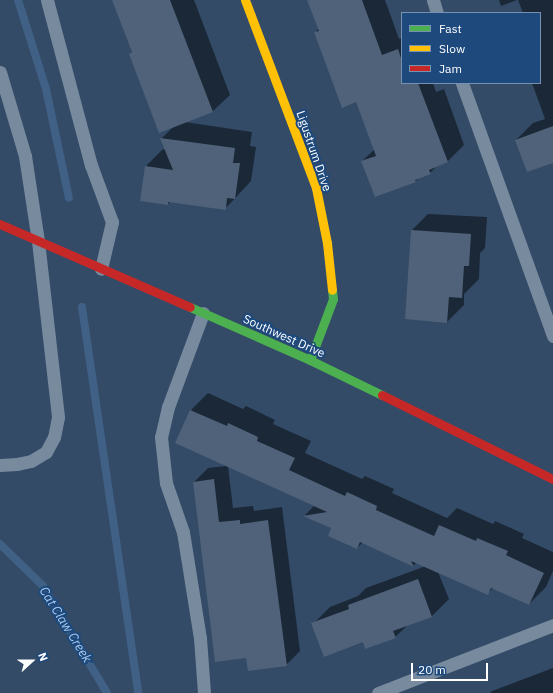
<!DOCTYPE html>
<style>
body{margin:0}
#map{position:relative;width:553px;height:693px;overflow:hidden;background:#334b67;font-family:"IBM Plex Sans",sans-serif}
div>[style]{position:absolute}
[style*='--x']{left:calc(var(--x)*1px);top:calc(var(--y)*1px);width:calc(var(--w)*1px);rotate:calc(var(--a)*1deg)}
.shadow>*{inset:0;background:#0007}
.stream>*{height:8px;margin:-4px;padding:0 4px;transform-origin:4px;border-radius:4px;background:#406085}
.building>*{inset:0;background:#4f6279}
.lane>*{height:13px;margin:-6.5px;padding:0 6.5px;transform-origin:6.5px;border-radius:6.5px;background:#788a9e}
.fast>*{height:9px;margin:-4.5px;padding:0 4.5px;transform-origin:4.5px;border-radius:4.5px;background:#4caf50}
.slow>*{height:9px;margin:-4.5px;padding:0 4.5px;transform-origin:4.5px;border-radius:4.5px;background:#ffc107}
.jam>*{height:9px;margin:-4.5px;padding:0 4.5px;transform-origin:4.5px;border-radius:4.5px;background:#c62828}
span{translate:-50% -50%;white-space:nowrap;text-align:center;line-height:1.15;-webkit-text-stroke:4px #1d497d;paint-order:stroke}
.street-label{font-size:12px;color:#fff}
.water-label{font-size:13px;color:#abccf0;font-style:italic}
.legend{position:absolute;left:401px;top:12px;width:140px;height:72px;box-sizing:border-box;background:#1d497d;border:1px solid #7792b1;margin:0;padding:5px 7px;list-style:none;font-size:12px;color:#fff}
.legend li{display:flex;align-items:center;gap:8px;height:20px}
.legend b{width:20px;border:1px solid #7792b1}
.north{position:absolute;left:12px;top:641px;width:40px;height:40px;-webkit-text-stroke:3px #1d497d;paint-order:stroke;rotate:69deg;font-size:11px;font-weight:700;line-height:16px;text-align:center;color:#fff}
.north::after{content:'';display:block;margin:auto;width:14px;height:18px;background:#fff;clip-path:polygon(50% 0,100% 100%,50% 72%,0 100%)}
.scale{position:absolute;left:411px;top:663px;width:77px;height:18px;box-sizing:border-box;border:2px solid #fff;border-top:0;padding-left:5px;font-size:12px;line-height:14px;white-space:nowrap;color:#fff;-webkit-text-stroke:3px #1d497d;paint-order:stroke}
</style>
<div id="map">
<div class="shadow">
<div style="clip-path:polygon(113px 0,194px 0,230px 95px,213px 111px,185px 122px,252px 132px,250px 146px,256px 147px,251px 181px,225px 209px,170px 201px,168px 204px,146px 166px,163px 149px,166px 150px,162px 138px,173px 127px,130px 54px,132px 51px)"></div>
<div style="clip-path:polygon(308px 0,385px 0,399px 39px,402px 38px,402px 83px,433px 83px,436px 92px,444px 89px,464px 145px,447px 162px,438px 165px,430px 173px,419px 177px,416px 181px,376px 196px,362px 161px,375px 149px,357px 101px,315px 33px,319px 28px)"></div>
<div style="clip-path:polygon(499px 0,517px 0,501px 6px)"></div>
<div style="clip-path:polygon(518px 0,553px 0,553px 162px,516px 140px,533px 123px,545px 119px,532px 83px,540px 83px,540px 13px,523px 13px)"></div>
<div style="clip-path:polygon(428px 214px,487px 217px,485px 248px,480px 253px,479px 279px,464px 294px,464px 305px,447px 322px,411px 231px)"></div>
<div style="clip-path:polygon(208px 393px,243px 409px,246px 406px,275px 420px,273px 424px,311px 441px,305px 453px,362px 479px,365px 476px,394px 489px,392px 493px,447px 518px,457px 508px,493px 524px,495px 521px,524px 534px,522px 538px,553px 552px,553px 571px,546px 587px,529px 604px,493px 588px,487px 594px,438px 572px,449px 599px,432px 616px,408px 625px,395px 637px,364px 641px,313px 624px,330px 607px,358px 596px,366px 588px,426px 566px,417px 562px,413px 566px,363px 542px,357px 548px,332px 528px,305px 515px,314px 506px,228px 466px,233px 508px,253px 506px,254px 511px,282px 507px,300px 651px,286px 665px,247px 657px,194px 482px,208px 468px,227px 466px,191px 410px)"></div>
<div style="clip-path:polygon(553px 668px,553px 693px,490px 693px,492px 691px)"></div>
</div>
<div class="stream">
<div style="--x:18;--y:0;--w:93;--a:72.5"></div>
<div style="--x:46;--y:89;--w:111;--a:78.1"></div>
<div style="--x:82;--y:307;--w:390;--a:81.7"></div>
<div style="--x:0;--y:544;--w:60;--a:44.3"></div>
<div style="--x:43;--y:586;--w:125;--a:59.1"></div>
</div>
<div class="building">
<div style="clip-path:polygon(112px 0,170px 0,213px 112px,159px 133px,129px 54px,132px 52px)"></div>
<div style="clip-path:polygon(307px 0,362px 0,382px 55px,398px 49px,402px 61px,402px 83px,418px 83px,448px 162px,429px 170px,431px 174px,415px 180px,416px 182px,375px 197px,361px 161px,376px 156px,356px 102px,342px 108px,314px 32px,319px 31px)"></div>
<div style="clip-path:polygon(553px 126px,553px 163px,527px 172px,515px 140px)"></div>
<div style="clip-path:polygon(160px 138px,235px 148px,233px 163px,240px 163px,235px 199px,227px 198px,226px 210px,168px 202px,168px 205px,140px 201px,145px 166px,173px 170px)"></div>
<div style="clip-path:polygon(411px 230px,471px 234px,469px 266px,464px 266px,462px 298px,449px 297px,447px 323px,405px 319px)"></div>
<div style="clip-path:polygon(190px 410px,227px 426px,228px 423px,258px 437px,257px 441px,295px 458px,289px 470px,345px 496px,347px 492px,377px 506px,376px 510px,434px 536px,439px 525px,476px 541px,477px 538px,508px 551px,506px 555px,544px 573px,529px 605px,491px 588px,488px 595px,411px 561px,414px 567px,360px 542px,357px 549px,328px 536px,331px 528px,303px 516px,327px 512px,175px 443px)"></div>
<div style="clip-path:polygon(214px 479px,219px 522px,240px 520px,240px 524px,268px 520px,287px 666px,248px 671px,246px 658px,215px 662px,193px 482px)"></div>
<div style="clip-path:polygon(418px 579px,432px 617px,393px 631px,396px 638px,365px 649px,363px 642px,324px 657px,311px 623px,349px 609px,348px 605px)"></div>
</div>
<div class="lane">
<div style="--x:47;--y:0;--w:171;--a:75.1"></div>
<div style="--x:91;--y:165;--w:61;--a:69.8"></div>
<div style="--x:112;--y:222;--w:48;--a:103.2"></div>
<div style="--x:433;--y:0;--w:14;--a:73"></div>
<div style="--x:0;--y:72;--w:88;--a:73.4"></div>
<div style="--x:25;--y:156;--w:86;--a:81.3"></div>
<div style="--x:38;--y:241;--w:177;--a:83.5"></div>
<div style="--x:58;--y:417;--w:20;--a:101"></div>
<div style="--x:54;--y:437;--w:17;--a:118"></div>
<div style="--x:46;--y:452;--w:17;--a:149"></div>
<div style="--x:31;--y:461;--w:14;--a:168"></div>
<div style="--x:17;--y:464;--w:17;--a:177"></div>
<div style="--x:462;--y:83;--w:269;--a:70.2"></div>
<div style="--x:203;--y:313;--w:100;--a:110.4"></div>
<div style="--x:168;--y:407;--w:31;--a:103"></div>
<div style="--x:161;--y:437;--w:46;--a:83.8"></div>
<div style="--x:166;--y:483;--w:52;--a:70.9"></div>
<div style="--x:183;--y:532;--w:107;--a:80.9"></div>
<div style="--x:200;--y:638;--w:55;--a:85.8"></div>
<div style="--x:378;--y:693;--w:188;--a:-21.2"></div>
</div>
<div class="fast">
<div style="--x:190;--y:307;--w:131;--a:23.8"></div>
<div style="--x:310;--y:360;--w:80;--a:25.9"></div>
<div style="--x:310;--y:360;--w:65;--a:-69.3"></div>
<div style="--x:333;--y:299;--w:9;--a:-96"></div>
</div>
<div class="slow">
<div style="--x:245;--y:0;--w:201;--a:69.3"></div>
<div style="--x:316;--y:188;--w:56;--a:78.7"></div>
<div style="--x:327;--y:243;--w:47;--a:83.9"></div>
</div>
<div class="jam">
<div style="--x:0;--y:224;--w:207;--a:23.6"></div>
<div style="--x:382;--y:395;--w:191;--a:26.2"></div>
</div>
<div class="street-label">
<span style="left:314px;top:151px;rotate:71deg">Ligustrum Drive</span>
<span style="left:284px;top:336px;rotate:24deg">Southwest Drive</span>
</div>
<div class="water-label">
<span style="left:65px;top:625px;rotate:58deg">Cat Claw Creek</span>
</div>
<ul class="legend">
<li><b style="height:5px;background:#4caf50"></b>Fast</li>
<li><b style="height:5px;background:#ffc107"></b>Slow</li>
<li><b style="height:5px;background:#c62828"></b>Jam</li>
</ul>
<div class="north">N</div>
<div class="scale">20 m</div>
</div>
